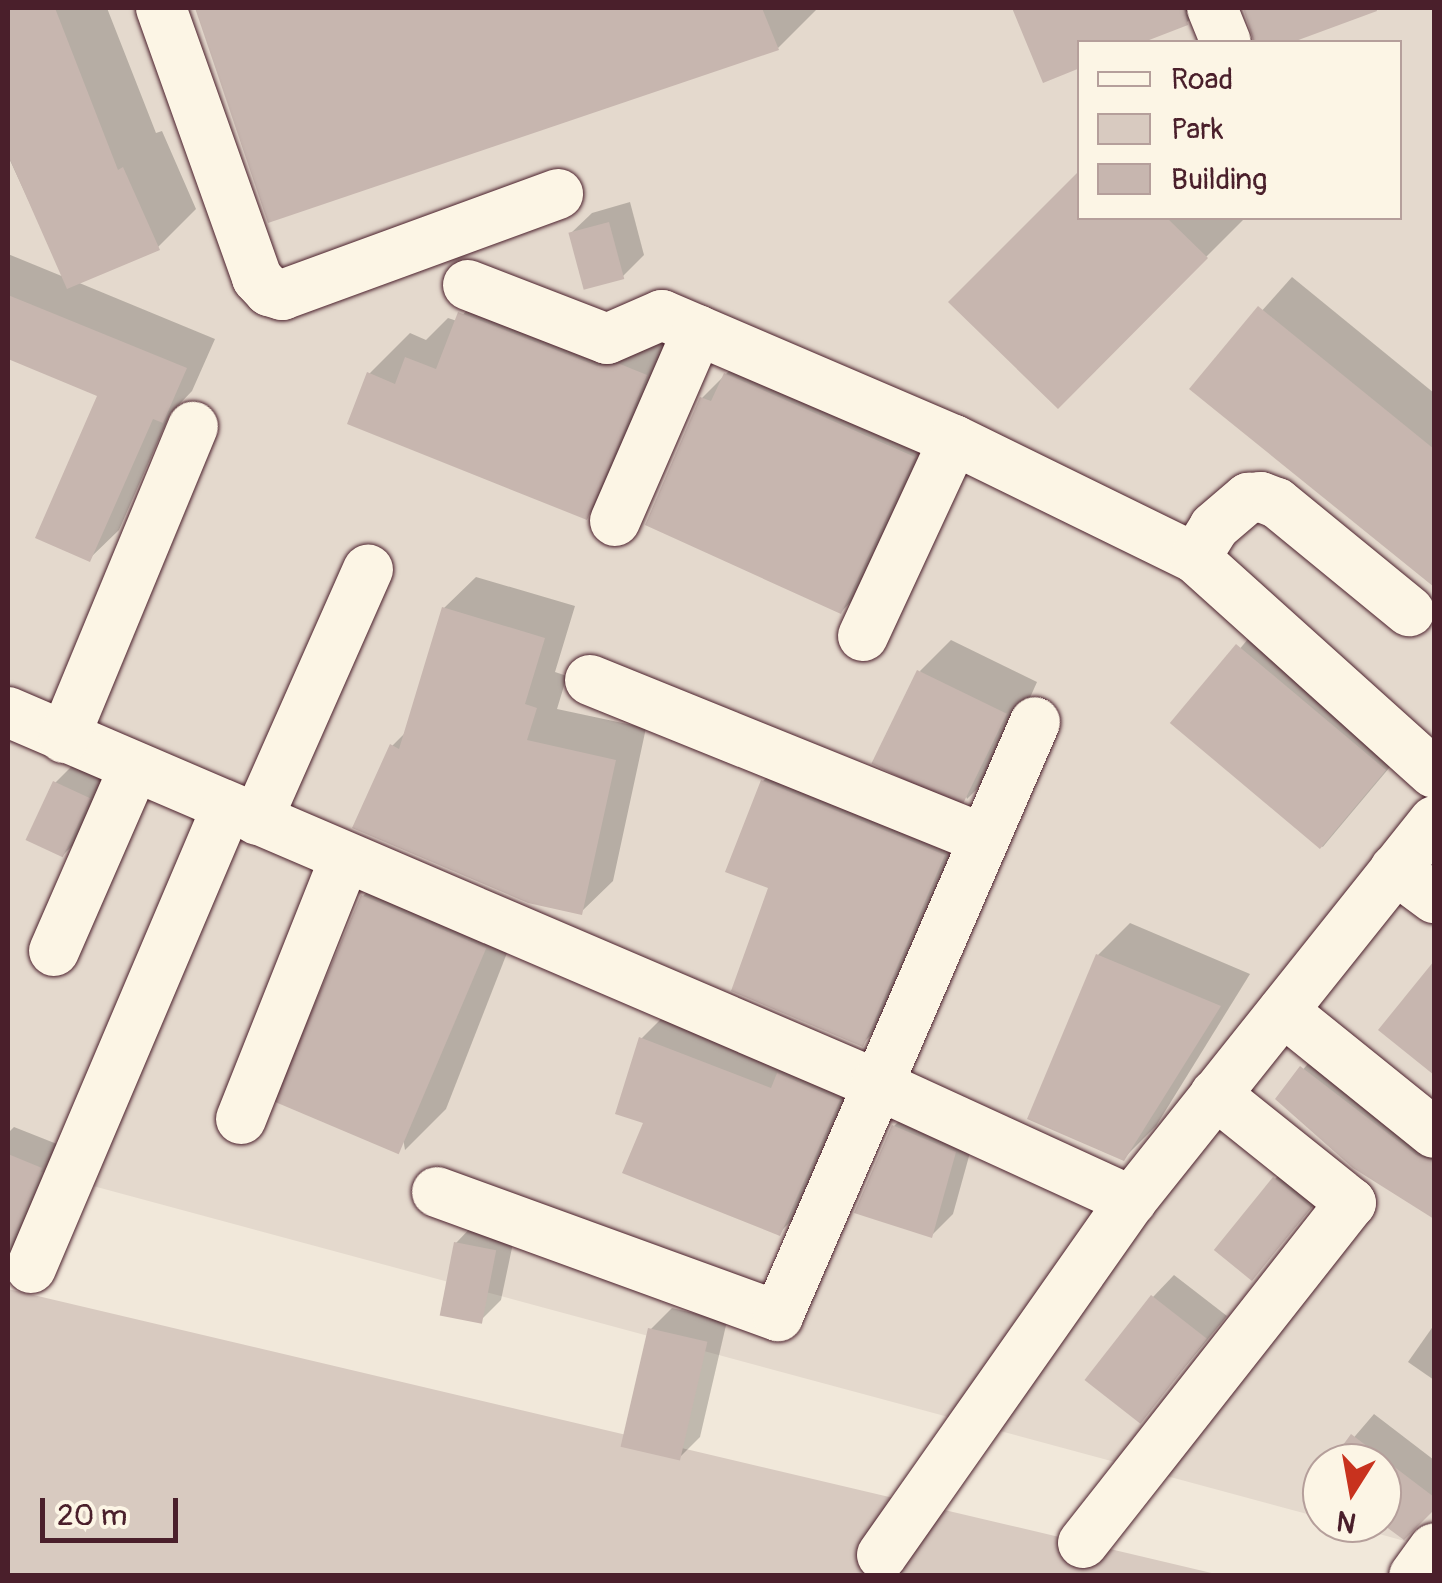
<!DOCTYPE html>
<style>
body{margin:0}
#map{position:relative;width:1442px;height:1583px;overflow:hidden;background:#f1e8da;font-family:Pangolin,sans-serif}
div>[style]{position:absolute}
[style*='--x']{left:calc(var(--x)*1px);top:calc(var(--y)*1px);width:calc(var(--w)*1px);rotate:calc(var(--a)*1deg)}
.built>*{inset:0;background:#e4d9cd}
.green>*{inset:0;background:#d8cac0}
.shadow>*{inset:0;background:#0003;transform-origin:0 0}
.building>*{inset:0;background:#c7b6af;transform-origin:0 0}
.roads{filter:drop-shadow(0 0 2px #4a1f2b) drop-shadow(0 0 2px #4a1f2b)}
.minor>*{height:50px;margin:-25px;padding:0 25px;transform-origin:25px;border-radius:25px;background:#fcf5e5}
span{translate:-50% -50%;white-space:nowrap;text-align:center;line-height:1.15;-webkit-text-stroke:8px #fcf5e5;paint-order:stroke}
.frame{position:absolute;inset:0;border:10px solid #4a1f2b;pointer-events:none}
.legend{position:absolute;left:1077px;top:40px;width:325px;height:180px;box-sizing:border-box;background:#fcf5e5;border:2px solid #b59f9b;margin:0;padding:12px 18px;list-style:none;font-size:30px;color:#4a1f2b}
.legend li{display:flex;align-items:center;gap:20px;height:50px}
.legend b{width:50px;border:2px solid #b59f9b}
.north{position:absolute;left:1302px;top:1443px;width:100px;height:100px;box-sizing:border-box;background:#fcf5e5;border:2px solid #b59f9b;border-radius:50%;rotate:191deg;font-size:28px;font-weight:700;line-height:40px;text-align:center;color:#4a1f2b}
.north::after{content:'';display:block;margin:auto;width:35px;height:45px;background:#c8321e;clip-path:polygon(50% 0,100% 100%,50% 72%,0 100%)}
.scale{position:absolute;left:40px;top:1498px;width:138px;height:45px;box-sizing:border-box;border:5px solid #4a1f2b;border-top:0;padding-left:12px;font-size:30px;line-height:35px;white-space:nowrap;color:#4a1f2b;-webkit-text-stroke:8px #fcf5e5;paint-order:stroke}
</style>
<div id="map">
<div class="built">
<div style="clip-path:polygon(evenodd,8px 8px,1434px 8px,1434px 1549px,1339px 1523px,1382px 1523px,1382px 1463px,1322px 1463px,1322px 1518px,8px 1163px,8px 8px,1080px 42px,1400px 42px,1400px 218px,1080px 218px,1080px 42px)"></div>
</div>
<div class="green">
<div style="clip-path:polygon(8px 1289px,1220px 1575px,8px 1576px)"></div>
</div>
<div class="shadow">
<div style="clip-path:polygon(8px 8px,107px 8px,156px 133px,162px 131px,196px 209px,158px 247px,77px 282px,215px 339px,192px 391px,170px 414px,119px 530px,89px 559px,100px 395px,8px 357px,8px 254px,64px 277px,8px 156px)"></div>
<div style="clip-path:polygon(198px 8px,818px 8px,778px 48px,270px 220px)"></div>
<div style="clip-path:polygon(1015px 8px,1202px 8px,1186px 23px,1137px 42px,1080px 42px,1044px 80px)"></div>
<div style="clip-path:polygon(1245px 8px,1378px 8px,1286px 42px,1254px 42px)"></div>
<div style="clip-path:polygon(630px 202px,644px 255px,623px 276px,570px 234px,592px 213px)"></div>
<div style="clip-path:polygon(1080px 218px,1245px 218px,1058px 405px)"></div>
<div style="clip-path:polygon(501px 273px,638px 326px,686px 334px,627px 476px,586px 517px,369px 374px,410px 333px,426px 340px,448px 318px,457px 321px)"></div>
<div style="clip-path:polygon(1292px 277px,1434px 393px,1434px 585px,1192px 389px)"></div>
<div style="clip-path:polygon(767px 333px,953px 416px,881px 571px,841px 612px,702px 398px)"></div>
<div style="clip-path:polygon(476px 577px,575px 606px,555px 672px,567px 676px,557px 709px,646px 728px,613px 881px,581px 912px,392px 746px,407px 731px,444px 608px)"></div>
<div style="left:1269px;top:614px;width:191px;height:144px;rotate:40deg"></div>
<div style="clip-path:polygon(951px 640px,1037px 682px,999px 767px,967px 799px,920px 671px)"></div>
<div style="clip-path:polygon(788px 756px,968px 829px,887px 1019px,862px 1044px,763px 781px)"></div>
<div style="clip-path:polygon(77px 761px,109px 776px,84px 834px,63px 855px,55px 783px)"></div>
<div style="clip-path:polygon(404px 855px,525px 907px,446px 1109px,405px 1150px,363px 896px)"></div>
<div style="clip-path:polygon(1130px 923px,1250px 974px,1156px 1126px,1124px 1158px,1098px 955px)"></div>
<div style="clip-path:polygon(1434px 965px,1434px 1072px,1382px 1030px)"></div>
<div style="clip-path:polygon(668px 1012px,865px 1073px,806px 1206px,779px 1233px,646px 1121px,641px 1039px)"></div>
<div style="clip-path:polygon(1328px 1041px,1434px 1123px,1434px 1217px,1356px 1164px,1278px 1098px)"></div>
<div style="clip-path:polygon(916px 1105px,976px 1131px,953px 1214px,931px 1236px,894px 1126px)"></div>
<div style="clip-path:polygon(14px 1127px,62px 1146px,29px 1262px,8px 1283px,8px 1133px)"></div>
<div style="clip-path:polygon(1296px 1158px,1330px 1185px,1252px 1279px,1275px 1179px)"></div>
<div style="clip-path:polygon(477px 1221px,516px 1229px,501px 1300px,480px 1321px,456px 1243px)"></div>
<div style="clip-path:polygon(1174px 1275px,1227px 1316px,1140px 1421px,1153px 1297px)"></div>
<div style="clip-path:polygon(672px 1308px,727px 1321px,700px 1437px,679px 1458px,650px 1330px)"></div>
<div style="clip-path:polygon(1434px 1325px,1434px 1380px,1408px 1362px)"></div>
<div style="clip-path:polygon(1374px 1414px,1434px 1460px,1434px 1506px,1404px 1537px,1382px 1463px,1332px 1463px)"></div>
</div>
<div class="building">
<div style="clip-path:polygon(8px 8px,55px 8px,118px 170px,123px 167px,160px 250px,67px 289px,8px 155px)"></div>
<div style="clip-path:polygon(195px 8px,762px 8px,779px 50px,268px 223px)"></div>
<div style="clip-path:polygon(1012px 8px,1184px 8px,1188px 25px,1144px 42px,1080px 42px,1080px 68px,1043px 83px)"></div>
<div style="clip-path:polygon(1243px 8px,1376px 8px,1377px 11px,1293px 42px,1254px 42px)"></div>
<div style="clip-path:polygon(1080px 170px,1080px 218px,1167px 218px,1208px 258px,1058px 409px,948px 302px)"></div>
<div style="left:609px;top:222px;width:59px;height:42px;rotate:75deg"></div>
<div style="clip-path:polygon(8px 295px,187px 368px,163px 423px,153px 419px,90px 562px,35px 538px,97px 396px,8px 359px)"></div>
<div style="clip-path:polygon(1258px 306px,1434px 449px,1434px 587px,1189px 389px)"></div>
<div style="clip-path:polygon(458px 312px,597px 366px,620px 364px,647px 375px,587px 520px,347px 424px,367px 372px,395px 384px,405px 357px,436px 369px)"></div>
<div style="clip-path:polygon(724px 373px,915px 457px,841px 614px,645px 525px,700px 397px,711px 401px)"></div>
<div style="clip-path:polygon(442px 607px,545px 638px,525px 704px,537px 708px,527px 740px,616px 760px,582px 915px,528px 903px,352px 828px,390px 744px,399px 749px)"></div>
<div style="left:1236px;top:644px;width:196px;height:103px;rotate:40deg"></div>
<div style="left:917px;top:670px;width:100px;height:104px;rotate:26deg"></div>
<div style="clip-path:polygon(761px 780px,945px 855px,863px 1047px,731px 991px,768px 888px,725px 872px)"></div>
<div style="left:53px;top:781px;width:41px;height:65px;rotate:25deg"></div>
<div style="left:361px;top:895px;width:136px;height:224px;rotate:23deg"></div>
<div style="clip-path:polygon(1096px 954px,1221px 1006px,1124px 1161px,1027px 1119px)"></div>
<div style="clip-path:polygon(1434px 961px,1434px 1075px,1378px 1030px)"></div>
<div style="clip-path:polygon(639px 1037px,771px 1088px,777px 1073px,840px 1100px,780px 1236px,622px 1173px,643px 1123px,615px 1114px)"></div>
<div style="clip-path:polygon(1300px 1066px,1416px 1155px,1434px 1161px,1434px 1219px,1353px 1168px,1275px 1099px)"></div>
<div style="clip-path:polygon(892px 1125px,956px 1152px,932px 1238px,854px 1213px)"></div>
<div style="clip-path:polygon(8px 1154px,42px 1168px,8px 1250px)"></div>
<div style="left:1273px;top:1177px;width:49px;height:94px;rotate:39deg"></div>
<div style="left:454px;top:1242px;width:43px;height:75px;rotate:11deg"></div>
<div style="left:1151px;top:1295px;width:71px;height:108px;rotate:38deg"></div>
<div style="left:648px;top:1328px;width:61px;height:122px;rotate:13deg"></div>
<div style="clip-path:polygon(1351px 1434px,1434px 1497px,1434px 1510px,1404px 1540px,1381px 1523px,1382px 1463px,1330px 1463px)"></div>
</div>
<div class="roads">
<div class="minor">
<div style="--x:161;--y:8;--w:287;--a:70.4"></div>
<div style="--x:257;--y:278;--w:18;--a:47"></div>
<div style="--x:269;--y:291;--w:14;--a:17"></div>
<div style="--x:282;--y:295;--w:294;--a:-20.1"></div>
<div style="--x:1212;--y:8;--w:37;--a:68"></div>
<div style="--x:468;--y:285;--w:149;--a:21.2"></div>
<div style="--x:607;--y:339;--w:60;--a:-23.6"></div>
<div style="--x:662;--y:315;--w:318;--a:23.2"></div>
<div style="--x:954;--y:440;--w:268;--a:26.1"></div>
<div style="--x:1195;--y:558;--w:321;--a:42"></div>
<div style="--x:615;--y:521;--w:208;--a:-66.5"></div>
<div style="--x:1195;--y:558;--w:36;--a:-58"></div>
<div style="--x:1214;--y:527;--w:45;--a:-40.5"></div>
<div style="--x:1248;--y:498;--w:13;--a:-4"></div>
<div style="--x:1261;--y:497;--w:17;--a:21"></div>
<div style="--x:1277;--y:503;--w:171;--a:39.3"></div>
<div style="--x:863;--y:636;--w:216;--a:-65.1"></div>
<div style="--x:590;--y:680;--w:422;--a:22"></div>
<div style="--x:8;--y:712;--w:944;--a:23.2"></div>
<div style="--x:876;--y:1084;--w:281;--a:24.6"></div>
<div style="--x:1131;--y:1201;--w:486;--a:-51.4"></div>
<div style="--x:64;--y:738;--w:337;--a:-67.5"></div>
<div style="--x:257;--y:820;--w:274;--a:-66.1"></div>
<div style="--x:1395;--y:869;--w:49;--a:36.6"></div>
<div style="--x:54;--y:951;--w:200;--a:-66.4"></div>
<div style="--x:1283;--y:1011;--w:194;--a:38.9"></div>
<div style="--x:241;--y:1119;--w:281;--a:-68.3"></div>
<div style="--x:437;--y:1192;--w:363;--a:20"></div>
<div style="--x:778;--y:1316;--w:647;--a:-66.6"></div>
<div style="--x:31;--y:1268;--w:501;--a:-66.97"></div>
<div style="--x:1083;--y:1543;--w:433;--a:-51.8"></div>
<div style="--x:1351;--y:1203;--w:174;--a:-141.3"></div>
<div style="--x:882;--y:1555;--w:433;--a:-54.9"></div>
<div style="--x:1414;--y:1576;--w:34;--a:-54"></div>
</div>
</div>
<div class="frame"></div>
<ul class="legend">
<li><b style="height:12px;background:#fcf5e5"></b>Road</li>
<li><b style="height:28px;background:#d8cac0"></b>Park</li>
<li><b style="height:28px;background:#c7b6af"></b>Building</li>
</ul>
<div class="north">N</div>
<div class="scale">20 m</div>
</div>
